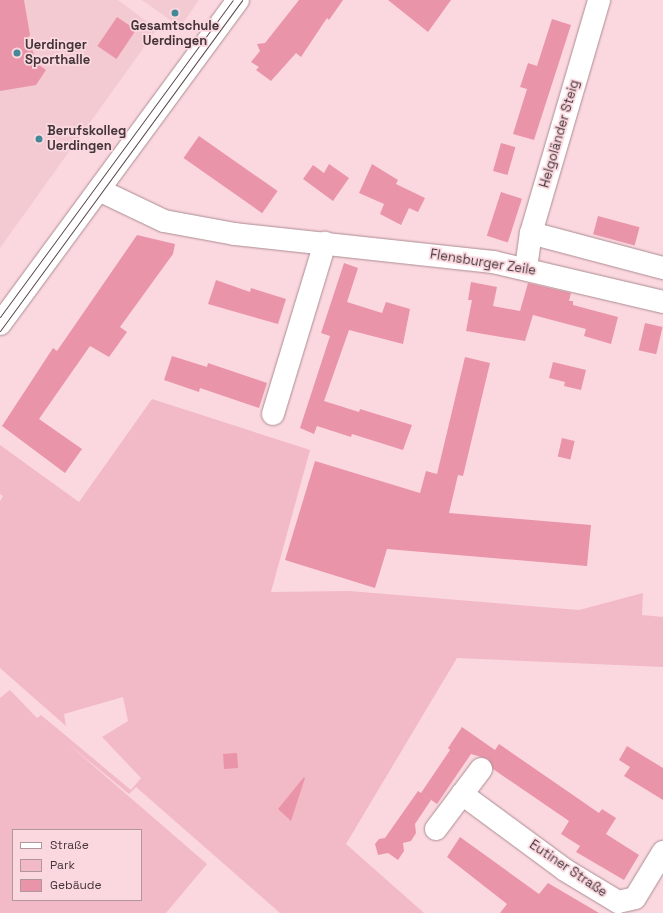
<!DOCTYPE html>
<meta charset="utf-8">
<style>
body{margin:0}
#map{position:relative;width:663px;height:913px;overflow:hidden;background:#fbd8df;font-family:"Space Grotesk",sans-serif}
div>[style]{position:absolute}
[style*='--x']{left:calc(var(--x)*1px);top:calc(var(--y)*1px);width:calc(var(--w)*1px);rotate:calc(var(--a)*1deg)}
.built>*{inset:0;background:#f3c9d2}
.green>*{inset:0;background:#f2b9c6}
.building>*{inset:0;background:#ea94a9;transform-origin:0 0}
.roads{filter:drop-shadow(0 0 1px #ac8c92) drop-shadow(0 0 1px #ac8c92)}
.minor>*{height:22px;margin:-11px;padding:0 11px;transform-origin:11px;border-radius:11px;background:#fff}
.tram>*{height:1px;margin:-0.5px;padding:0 0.5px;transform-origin:0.5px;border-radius:0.5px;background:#59484c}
.dots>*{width:11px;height:11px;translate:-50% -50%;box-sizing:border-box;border:2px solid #fbd8df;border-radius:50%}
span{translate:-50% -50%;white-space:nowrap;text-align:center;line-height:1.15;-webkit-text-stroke:3.5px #fbd8df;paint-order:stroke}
.poi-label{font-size:13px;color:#433538;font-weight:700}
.left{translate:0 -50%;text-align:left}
.street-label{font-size:13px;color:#433538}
.legend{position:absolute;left:12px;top:829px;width:130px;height:72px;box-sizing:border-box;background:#fbd8df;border:1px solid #b1979c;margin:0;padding:5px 7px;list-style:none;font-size:12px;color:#433538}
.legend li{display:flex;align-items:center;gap:8px;height:20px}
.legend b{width:20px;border:1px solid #b1979c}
</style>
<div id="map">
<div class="built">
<div style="clip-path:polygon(0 0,118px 0,157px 29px,0 248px)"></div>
<div style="clip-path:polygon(142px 0,199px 0,180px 27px)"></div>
</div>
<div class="green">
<div style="clip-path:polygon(evenodd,152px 399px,310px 450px,271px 592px,349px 591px,579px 610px,643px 593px,642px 615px,663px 617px,663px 667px,457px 658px,346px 844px,424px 913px,280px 913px,136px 787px,129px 794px,66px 742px,207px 864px,166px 913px,0 913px,0 698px,10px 690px,37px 718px,41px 715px,131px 790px,141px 778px,102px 737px,128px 721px,123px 697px,64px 714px,66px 726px,0 668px,0 501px,3px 496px,0 494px,0 445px,79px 502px,152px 399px,13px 830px,141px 830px,141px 900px,13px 900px,13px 830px)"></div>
</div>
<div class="building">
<div style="clip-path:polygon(0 0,24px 0,30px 35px,24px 44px,33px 51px,35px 62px,46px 70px,36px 85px,0 91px)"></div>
<div style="clip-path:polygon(299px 0,343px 0,329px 20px,327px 18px,301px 57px,296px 53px,271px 81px,256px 70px,259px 67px,251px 62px,260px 51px,257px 44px,265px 43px)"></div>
<div style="clip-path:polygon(388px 0,451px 0,428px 32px)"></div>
<div style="left:117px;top:17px;width:23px;height:35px;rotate:34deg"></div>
<div style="clip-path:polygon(552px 19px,571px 25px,534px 140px,513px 134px,527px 89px,520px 87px,528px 63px,537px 66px)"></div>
<div style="left:199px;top:136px;width:96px;height:27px;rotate:35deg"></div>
<div style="left:501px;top:143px;width:15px;height:29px;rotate:16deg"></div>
<div style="clip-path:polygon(329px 164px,349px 178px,333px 201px,303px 179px,313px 165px,324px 173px)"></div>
<div style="clip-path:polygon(372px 164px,398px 180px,396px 184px,425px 198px,418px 212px,409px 208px,401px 225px,380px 214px,384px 204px,359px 193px)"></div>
<div style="left:501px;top:192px;width:22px;height:46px;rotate:18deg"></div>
<div style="left:598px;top:216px;width:43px;height:19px;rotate:15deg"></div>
<div style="clip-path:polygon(137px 235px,175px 244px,173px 254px,120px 327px,127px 332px,109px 357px,90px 346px,39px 419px,82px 449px,65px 473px,2px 426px,53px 348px,57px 351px)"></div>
<div style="clip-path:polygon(344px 263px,358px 268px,347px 302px,382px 313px,386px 302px,410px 309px,403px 344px,349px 330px,324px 401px,359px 412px,360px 409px,412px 425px,403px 450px,352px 434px,351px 437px,317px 426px,314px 434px,300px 428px,330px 336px,321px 333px)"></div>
<div style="clip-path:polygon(216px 280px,250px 292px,251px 288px,286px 299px,278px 324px,208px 304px)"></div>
<div style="clip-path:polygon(471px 282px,497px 287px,493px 306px,520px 311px,528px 283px,571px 293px,569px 301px,573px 301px,573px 305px,618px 317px,611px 344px,584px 336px,586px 329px,533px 315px,525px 341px,466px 331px,472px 300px,468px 300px)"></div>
<div style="left:645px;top:323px;width:18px;height:28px;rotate:13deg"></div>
<div style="clip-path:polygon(172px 356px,207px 367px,208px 363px,267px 383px,259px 408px,200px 388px,199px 392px,164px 380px)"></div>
<div style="clip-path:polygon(465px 357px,490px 363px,463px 476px,458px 475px,449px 513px,591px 525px,587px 566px,387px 549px,375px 588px,285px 560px,315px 461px,420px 493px,426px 471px,437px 474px)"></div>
<div style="clip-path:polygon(553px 362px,586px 370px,581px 390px,564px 386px,565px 382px,549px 378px)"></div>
<div style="left:562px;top:438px;width:13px;height:19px;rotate:13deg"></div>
<div style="clip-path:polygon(462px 727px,495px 750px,499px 744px,599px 813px,602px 809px,616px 818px,606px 834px,639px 855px,624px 880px,576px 852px,580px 846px,561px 834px,569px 821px,493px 769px,488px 759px,471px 754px,437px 804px,424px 795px,431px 800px,415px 824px,416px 833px,411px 841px,403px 843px,404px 851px,398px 860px,388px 853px,378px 855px,375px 844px,379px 839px,385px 838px,418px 791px,421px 793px,450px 750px,448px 748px)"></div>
<div style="clip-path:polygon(627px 746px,663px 768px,663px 800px,624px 776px,630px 767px,619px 760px)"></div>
<div style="left:237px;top:753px;width:15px;height:14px;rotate:86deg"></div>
<div style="clip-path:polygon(304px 777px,305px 778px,291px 821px,278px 809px)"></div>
<div style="clip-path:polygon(460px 837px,539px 894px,548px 883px,599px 913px,500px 913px,507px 904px,447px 857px)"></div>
</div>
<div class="roads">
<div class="minor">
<div style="--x:99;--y:190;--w:72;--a:25.5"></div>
<div style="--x:164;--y:221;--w:72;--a:10.4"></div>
<div style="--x:235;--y:234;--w:260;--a:6.2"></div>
<div style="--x:493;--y:262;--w:175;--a:13.2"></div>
<div style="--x:531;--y:233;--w:137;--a:14.9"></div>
<div style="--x:526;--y:268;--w:35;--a:-82"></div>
<div style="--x:531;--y:233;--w:243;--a:-73.7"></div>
<div style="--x:0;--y:324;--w:402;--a:-53.7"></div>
<div style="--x:273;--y:414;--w:179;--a:-73.1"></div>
<div style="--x:462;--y:794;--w:128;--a:36.4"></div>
<div style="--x:565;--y:870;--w:62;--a:31.1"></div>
<div style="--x:618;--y:902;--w:17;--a:-13"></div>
<div style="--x:635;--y:898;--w:54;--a:-58.7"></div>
<div style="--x:436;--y:829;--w:75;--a:-53.1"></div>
</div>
</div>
<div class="tram">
<div style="--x:0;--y:317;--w:393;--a:-53.7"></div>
<div style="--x:0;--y:331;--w:410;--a:-53.8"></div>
</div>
<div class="dots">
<div style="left:175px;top:13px;background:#458998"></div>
<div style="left:17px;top:53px;background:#458998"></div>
<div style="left:39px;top:139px;background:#458998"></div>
</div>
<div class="poi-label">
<span style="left:175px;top:34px">Gesamtschule<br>Uerdingen</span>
<span class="left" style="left:25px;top:53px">Uerdinger<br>Sporthalle</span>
<span class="left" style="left:47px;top:139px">Berufskolleg<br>Uerdingen</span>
</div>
<div class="street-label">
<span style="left:560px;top:134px;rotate:-74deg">Helgoländer Steig</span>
<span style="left:483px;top:263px;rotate:9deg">Flensburger Zeile</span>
<span style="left:568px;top:869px;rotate:34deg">Eutiner Straße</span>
</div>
<ul class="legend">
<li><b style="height:5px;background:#fff"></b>Straße</li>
<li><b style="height:11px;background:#f2b9c6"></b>Park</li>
<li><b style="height:11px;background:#ea94a9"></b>Gebäude</li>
</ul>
</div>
